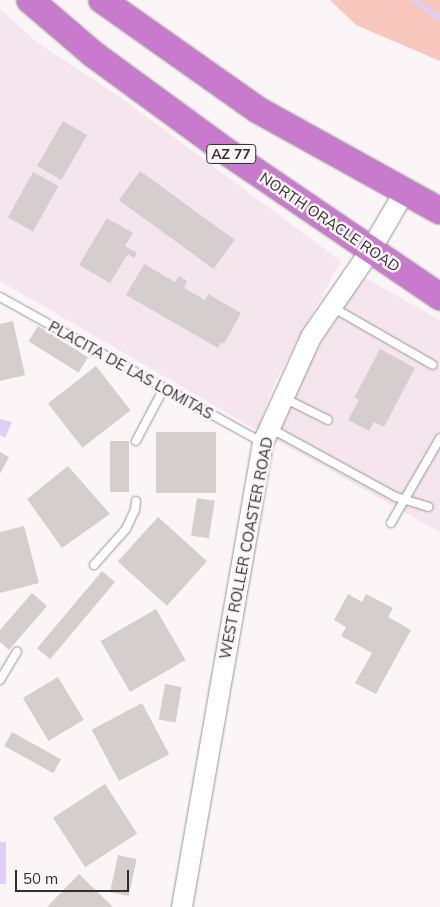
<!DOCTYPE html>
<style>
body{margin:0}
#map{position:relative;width:440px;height:907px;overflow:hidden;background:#fcf5f8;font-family:Mulish,sans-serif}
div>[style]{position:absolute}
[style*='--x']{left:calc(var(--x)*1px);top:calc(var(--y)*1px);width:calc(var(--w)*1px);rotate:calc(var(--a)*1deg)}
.built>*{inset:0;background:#f5e6ed}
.green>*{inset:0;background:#f7c6bc}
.water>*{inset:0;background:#dfcff8;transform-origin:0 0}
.stream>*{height:4.5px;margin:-2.25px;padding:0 2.25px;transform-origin:2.25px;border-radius:2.25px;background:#dfcff8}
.building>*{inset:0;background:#d5cdce;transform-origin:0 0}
.roads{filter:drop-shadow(0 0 1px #999296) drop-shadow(0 0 1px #999296)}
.service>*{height:8px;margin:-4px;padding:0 4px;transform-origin:4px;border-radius:4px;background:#fff}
.tertiary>*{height:20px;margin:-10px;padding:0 10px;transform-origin:10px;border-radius:10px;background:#fff}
.trunk>*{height:26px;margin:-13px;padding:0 13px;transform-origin:13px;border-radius:13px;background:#c87bcc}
span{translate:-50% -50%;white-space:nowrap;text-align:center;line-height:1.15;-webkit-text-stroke:5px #fcf5f8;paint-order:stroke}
.shield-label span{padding:1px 4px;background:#fcf5f8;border:1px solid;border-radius:4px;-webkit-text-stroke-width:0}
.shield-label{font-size:14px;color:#312e30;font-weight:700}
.street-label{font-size:15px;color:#312e30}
.scale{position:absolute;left:15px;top:870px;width:114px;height:22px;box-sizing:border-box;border:2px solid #312e30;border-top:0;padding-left:6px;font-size:15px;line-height:18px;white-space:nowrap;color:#312e30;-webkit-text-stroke:4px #fcf5f8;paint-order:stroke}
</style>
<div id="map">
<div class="built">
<div style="clip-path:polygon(0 9px,39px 44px,116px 94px,341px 261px,274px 384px,258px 431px,0 281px)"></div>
<div style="clip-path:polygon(360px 275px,440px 320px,440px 532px,274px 439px,300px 377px)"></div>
</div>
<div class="green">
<div style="clip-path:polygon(330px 0,440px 0,440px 61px,356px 25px)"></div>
</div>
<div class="water">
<div style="clip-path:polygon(0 419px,12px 422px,5px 438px,0 435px)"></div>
<div style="left:0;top:842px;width:6px;height:42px"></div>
</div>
<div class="stream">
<div style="--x:415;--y:0;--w:31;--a:37"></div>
</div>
<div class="building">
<div style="left:63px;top:121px;width:28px;height:52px;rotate:30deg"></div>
<div style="left:140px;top:171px;width:117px;height:36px;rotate:36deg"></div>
<div style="left:33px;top:172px;width:29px;height:52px;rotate:29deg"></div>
<div style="clip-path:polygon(107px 218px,133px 233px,125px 246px,137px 253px,134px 258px,128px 254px,110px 283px,79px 265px)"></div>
<div style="clip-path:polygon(144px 264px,175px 282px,179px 276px,187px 281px,184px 288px,205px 300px,208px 294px,241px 313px,224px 344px,221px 342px,218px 348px,126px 295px)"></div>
<div style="clip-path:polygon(13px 321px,25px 375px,0 381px,0 324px)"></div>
<div style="left:38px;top:326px;width:59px;height:18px;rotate:32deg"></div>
<div style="clip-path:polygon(380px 349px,415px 368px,384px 427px,374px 422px,369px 431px,348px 420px,359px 400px,354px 398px)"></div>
<div style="left:96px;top:366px;width:56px;height:61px;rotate:52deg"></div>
<div style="left:156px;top:432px;width:60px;height:61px"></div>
<div style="left:110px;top:441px;width:19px;height:51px"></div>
<div style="clip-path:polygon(0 452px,9px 457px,0 474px)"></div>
<div style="clip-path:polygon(68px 466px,110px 514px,62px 548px,27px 499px)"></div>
<div style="left:197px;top:498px;width:18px;height:38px;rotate:9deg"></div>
<div style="left:158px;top:517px;width:66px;height:60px;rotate:42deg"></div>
<div style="clip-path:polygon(24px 526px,39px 583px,0 593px,0 532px)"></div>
<div style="left:102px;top:571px;width:17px;height:101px;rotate:40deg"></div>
<div style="clip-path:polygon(32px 593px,47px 606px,9px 650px,0 642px,0 630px)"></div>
<div style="clip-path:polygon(348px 594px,362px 602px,366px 594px,393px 608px,388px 617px,411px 630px,376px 694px,355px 683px,372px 653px,341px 636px,346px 627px,334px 620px)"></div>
<div style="left:156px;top:609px;width:59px;height:64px;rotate:60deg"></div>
<div style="left:58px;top:677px;width:50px;height:41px;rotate:59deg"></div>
<div style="left:165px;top:684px;width:17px;height:36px;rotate:10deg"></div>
<div style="left:142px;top:703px;width:58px;height:57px;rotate:62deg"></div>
<div style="left:12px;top:732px;width:56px;height:16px;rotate:29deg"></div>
<div style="left:105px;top:784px;width:59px;height:62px;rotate:57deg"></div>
<div style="left:118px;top:855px;width:19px;height:38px;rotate:12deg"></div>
<div style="clip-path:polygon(79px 874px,113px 907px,47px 907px)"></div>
</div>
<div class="roads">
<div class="service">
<div style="--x:0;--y:297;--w:299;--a:29"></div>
<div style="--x:332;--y:307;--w:116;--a:29.9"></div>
<div style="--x:284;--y:398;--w:49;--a:26.6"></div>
<div style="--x:270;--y:428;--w:144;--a:28.7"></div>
<div style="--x:396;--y:497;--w:34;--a:17"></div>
<div style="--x:136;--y:441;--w:58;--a:-62.1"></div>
<div style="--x:391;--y:523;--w:98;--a:-60"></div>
<div style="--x:94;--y:565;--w:48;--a:-48.4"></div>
<div style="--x:126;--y:529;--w:21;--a:-65"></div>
<div style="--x:135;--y:510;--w:9;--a:-84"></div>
<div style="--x:0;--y:680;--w:33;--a:-59"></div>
</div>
<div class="tertiary">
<div style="--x:182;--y:907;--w:471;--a:-80.1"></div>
<div style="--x:263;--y:443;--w:116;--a:-65.6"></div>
<div style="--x:311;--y:337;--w:104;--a:-55.5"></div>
<div style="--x:370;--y:251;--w:69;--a:-59.7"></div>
</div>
<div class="trunk">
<div style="--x:30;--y:0;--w:83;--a:40.6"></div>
<div style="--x:93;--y:54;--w:166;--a:36.2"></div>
<div style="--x:227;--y:152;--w:258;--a:34.2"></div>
<div style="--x:102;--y:0;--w:191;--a:35.2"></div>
<div style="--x:258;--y:110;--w:208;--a:29"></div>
</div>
</div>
<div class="shield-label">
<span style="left:231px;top:154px">AZ 77</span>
</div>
<div class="street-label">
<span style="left:330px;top:222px;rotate:34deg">NORTH ORACLE ROAD</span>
<span style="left:131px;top:370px;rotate:29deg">PLACITA DE LAS LOMITAS</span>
<span style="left:246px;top:548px;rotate:-79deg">WEST ROLLER COASTER ROAD</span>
</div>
<div class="scale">50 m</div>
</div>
